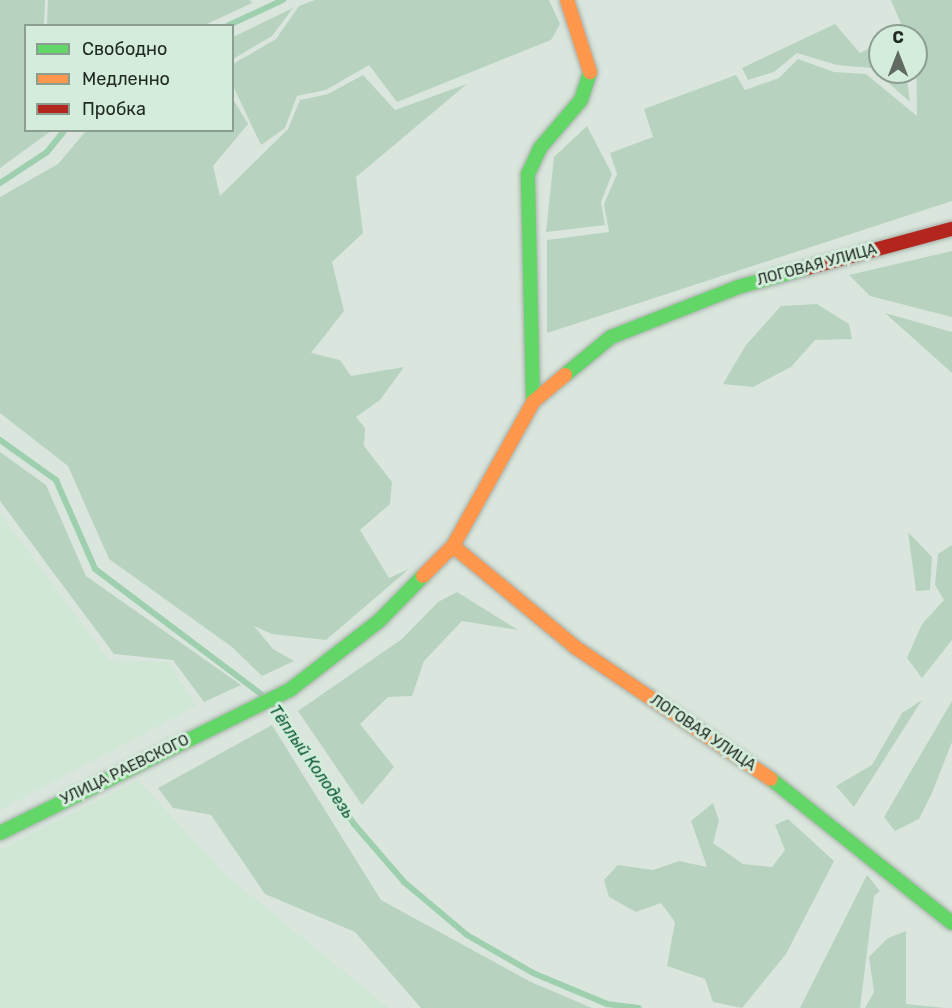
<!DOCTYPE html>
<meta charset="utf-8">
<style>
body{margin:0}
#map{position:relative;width:952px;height:1008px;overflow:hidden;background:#dae6dd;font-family:Rubik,sans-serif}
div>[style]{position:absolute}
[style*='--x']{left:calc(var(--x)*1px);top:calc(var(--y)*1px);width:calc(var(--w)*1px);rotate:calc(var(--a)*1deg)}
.built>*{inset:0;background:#d0e7d6}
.green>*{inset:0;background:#b7d3bf}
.stream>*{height:6px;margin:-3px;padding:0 3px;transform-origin:3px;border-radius:3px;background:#9ed0af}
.roads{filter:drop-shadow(0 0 2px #a6b0a9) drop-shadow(0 0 2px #a6b0a9)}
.fast>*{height:14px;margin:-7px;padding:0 7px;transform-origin:7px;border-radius:7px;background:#63d668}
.slow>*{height:14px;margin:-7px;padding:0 7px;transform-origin:7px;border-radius:7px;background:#ff974d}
.jam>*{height:14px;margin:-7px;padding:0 7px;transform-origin:7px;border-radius:7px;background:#b3261e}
span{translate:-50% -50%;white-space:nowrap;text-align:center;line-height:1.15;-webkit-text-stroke:6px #d4ecdb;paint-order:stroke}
.street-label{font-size:15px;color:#1f2821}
.water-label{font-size:16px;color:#065931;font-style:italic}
.legend{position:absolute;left:24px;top:24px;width:210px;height:108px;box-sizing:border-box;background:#d4ecdb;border:2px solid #8c9e91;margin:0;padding:8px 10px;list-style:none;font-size:18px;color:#1f2821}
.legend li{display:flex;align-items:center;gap:12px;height:30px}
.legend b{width:30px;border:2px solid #8c9e91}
.north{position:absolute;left:868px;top:24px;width:60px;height:60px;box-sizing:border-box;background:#d4ecdb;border:2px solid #8c9e91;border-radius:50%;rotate:0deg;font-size:16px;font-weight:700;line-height:24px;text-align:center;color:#1f2821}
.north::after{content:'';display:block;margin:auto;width:21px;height:27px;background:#606a63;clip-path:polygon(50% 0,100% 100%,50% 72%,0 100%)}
</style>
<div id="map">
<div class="built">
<div style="clip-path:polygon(0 513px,109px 660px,169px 662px,196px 706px,0 810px)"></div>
<div style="clip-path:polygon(138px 780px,227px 876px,389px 1008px,0 1008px,0 850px)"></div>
</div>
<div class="green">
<div style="clip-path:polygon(0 0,45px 0,44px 25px,26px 26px,26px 130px,51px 131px,0 168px)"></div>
<div style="clip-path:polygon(48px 0,250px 0,252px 3px,205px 25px,47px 26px)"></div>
<div style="clip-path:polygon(315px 0,549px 0,560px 24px,551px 40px,397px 102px,369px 65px,326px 90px,297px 96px,285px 128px,261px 145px,233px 86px,233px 64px,276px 39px,299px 6px)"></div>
<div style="clip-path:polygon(891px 0,952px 0,952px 201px,547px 333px,547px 240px,609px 232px,604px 204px,617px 174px,610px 153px,653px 137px,644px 109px,736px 75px,745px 90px,779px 78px,798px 59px,834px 72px,866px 74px,917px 116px,916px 36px,906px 36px)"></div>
<div style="clip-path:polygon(293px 8px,272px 36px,233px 59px,233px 37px)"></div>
<div style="clip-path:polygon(835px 24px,860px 53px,880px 43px,880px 72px,906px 72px,910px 102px,872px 68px,837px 65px,797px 53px,774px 72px,748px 80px,742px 68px)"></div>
<div style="clip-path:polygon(363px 75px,395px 110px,467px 84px,356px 177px,363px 233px,332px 262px,344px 311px,311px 353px,340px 360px,351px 376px,404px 367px,380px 400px,356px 417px,365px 428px,364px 446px,392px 482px,390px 504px,360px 530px,389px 578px,409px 569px,326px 640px,272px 634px,254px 626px,273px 649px,294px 661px,262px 676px,232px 647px,109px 559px,68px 466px,0 413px,0 197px,58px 164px,86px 131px,232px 130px,233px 99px,248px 124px,213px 166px,220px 196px,288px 129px,300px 100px,328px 94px)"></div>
<div style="clip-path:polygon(587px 126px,612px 174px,601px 202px,605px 225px,546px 232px,554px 157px)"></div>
<div style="clip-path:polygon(952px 251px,952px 317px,870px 296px,849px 275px)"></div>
<div style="clip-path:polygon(817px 304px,849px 324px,852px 339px,815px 340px,791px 367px,753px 387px,723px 384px,746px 345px,781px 306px)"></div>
<div style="clip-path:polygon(885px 313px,952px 332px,952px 373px)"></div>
<div style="clip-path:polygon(0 452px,46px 485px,86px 576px,241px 685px,204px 702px,173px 660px,114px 654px,0 501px)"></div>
<div style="clip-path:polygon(908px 532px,932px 557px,930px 590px,916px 591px)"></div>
<div style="clip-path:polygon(952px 545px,952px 640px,922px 678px,907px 658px,922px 624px,944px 600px,935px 585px,938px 554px)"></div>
<div style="clip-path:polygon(457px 592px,518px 630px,462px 621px,424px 661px,412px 696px,388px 697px,360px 724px,394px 767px,362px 805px,298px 711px,402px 639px,438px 602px)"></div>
<div style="clip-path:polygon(922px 700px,854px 807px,836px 786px,872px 765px,902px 713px)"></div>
<div style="clip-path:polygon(952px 701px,952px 742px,932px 793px,919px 819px,895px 831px,884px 817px)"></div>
<div style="clip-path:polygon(272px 725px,381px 900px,531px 982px,592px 1008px,421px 1008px,355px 932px,265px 894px,211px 815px,173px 808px,158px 788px)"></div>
<div style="clip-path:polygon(713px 803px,719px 821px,713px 843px,743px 864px,772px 867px,785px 850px,775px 825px,788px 819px,834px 861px,786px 954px,742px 1008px,713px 1002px,705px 979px,667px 966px,675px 922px,661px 903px,636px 912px,609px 897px,604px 880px,618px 865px,653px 870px,679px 861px,707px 867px,691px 821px)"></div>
<div style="clip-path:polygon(867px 875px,880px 891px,874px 896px,860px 1008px,800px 1008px)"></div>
<div style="clip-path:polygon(906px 931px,906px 1004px,945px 1008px,865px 1008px,874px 992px,869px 957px,888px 938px)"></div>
</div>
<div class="stream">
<div style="--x:227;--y:26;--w:62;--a:-24.9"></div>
<div style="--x:0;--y:183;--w:56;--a:-33.4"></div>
<div style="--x:47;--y:152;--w:28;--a:-51"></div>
<div style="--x:0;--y:440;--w:69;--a:35.5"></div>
<div style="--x:56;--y:480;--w:97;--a:66.3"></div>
<div style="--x:95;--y:569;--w:208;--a:37"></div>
<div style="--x:275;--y:707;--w:141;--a:56"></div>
<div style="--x:354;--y:824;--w:77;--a:49.2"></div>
<div style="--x:404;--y:882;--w:82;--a:40.1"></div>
<div style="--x:467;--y:935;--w:76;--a:29.9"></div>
<div style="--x:533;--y:973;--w:80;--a:22.7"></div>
<div style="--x:607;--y:1004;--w:32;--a:7"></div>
</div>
<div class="roads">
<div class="fast">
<div style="--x:565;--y:375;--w:60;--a:-39.6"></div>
<div style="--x:611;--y:337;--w:136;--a:-21.5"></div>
<div style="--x:738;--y:287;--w:73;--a:-15.2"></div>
<div style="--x:533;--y:402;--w:228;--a:-91.3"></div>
<div style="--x:528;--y:174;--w:29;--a:-65"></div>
<div style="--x:540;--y:148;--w:63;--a:-49.5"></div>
<div style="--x:581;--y:100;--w:29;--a:-72"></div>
<div style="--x:771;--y:779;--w:231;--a:38.5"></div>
<div style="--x:0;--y:833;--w:325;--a:-26.3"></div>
<div style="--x:291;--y:689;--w:111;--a:-37.7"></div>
<div style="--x:379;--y:621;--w:63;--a:-45.6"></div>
</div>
<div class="slow">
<div style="--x:567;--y:0;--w:76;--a:72.3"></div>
<div style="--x:453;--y:546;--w:158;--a:39.6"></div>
<div style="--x:575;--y:647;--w:236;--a:34"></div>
<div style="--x:423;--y:576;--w:42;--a:-45"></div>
<div style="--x:453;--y:546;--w:165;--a:-60.9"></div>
<div style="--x:533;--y:402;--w:42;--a:-40.2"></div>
</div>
<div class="jam">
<div style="--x:808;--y:268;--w:149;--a:-15.2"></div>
</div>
</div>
<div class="street-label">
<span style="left:817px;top:265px;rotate:-15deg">ЛОГОВАЯ УЛИЦА</span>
<span style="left:703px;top:733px;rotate:34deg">ЛОГОВАЯ УЛИЦА</span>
<span style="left:125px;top:770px;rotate:-26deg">УЛИЦА РАЕВСКОГО</span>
</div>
<div class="water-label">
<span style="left:311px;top:762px;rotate:55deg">Тёплый Колодезь</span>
</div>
<ul class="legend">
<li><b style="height:8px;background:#63d668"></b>Свободно</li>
<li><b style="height:8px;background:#ff974d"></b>Медленно</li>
<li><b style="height:8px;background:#b3261e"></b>Пробка</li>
</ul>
<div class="north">С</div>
</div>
